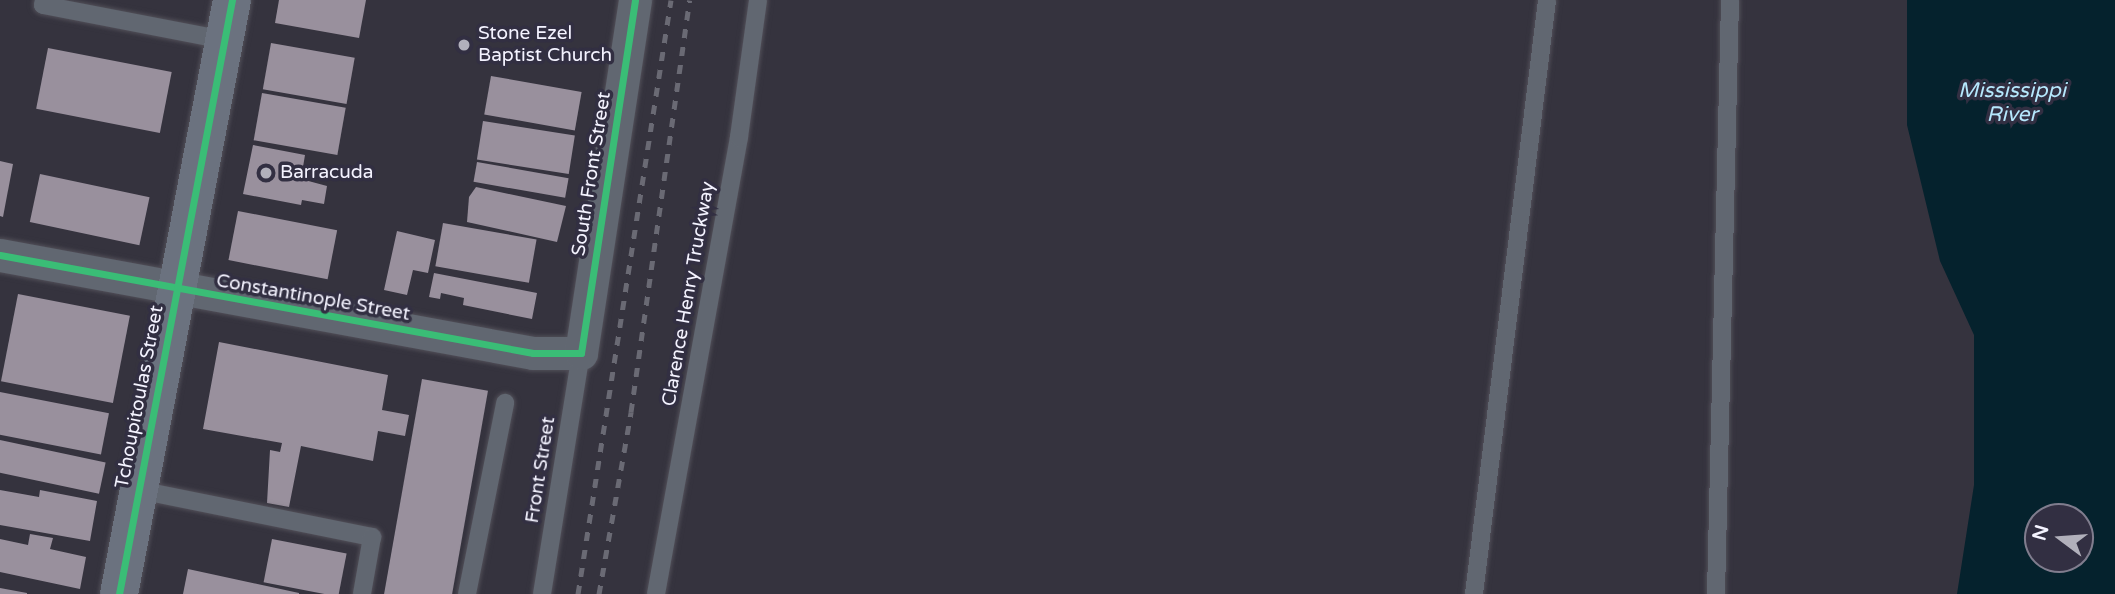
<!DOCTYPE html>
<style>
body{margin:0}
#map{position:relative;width:2115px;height:594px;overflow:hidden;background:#35333e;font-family:"Varela Round",sans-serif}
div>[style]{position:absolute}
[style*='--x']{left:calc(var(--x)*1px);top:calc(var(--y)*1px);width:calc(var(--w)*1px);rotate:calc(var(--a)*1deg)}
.water>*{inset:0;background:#05222d}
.building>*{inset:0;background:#99909d;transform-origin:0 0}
.roads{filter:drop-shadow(0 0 2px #514f58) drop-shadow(0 0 2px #514f58)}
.lane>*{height:18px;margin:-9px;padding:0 9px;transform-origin:9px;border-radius:9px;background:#616771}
.street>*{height:33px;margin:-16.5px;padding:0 16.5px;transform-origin:16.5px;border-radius:16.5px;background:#616771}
.secondary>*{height:38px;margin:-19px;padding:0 19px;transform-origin:19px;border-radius:19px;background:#6b727f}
.rail>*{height:5px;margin-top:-2.5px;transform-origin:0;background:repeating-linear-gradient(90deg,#6a6a74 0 9px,transparent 0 18px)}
.cycleway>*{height:7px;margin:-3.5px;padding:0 3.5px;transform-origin:3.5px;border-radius:3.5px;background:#3abd76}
.dots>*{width:19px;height:19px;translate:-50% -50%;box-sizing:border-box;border:4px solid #322f42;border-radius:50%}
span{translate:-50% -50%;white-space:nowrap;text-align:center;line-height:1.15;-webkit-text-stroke:7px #322f42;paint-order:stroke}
.poi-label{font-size:19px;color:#f4f3ff}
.left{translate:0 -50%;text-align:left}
.street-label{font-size:19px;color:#f4f3ff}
.water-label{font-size:21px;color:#b6e8fd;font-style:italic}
.north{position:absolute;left:2024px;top:503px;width:70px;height:70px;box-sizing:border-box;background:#322f42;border:2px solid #807d8e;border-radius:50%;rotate:286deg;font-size:19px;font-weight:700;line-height:28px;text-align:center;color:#f4f3ff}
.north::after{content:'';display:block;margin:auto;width:24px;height:32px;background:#b1b0bb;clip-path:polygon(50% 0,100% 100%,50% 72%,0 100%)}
</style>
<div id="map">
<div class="water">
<div style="clip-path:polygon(evenodd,1907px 0,2115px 0,2115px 594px,1957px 594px,1974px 485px,1974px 335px,1940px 261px,1907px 125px,1907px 0,2038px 517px,2080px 517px,2080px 559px,2038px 559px,2038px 517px)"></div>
</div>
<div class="building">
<div style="clip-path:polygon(279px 0,366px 0,359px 38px,275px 23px)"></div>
<div style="left:271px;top:43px;width:85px;height:47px;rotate:10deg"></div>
<div style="left:48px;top:48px;width:126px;height:62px;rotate:11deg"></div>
<div style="left:491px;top:76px;width:92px;height:39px;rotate:10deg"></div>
<div style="left:262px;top:93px;width:85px;height:48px;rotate:10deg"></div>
<div style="left:483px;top:121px;width:93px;height:39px;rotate:9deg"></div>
<div style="clip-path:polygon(253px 145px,305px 155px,301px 179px,327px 186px,324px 204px,302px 200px,301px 205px,243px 194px)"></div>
<div style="clip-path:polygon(0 161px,13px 164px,3px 217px,0 216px)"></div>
<div style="left:477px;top:162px;width:93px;height:20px;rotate:10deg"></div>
<div style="left:40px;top:174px;width:112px;height:49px;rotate:12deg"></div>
<div style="clip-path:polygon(476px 187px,566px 206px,557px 242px,467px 222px,469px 197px)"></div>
<div style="left:238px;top:211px;width:101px;height:50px;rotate:11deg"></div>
<div style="left:443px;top:223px;width:95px;height:44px;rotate:10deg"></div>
<div style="clip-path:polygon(397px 231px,435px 240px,428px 273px,413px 270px,407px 295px,384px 290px)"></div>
<div style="clip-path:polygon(434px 273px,537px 293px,532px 319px,463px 305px,464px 298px,441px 293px,440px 299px,429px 297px)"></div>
<div style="left:18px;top:294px;width:114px;height:89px;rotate:11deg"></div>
<div style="clip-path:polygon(219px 342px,388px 375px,382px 410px,409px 415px,405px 436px,378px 431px,373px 461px,301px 446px,289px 507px,267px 503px,270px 450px,280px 452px,282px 443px,203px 429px)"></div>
<div style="left:422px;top:379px;width:67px;height:219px;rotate:10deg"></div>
<div style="left:0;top:392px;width:111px;height:42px;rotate:11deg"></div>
<div style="left:0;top:440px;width:108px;height:32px;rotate:12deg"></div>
<div style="clip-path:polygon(0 490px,39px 497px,40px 490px,97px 501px,90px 541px,0 525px)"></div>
<div style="clip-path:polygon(30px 534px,53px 538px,50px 549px,86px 557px,80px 589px,0 572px,0 539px,28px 545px)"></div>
<div style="left:272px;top:539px;width:76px;height:44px;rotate:11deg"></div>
<div style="clip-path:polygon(188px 569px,299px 593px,299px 594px,183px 594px)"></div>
<div style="clip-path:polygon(0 588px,27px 593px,27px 594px,0 594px)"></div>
</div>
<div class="roads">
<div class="lane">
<div style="--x:44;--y:0;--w:5;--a:101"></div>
<div style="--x:43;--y:5;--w:184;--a:10.9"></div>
<div style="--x:139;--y:490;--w:238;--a:11.4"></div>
<div style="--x:372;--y:537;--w:58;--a:100"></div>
<div style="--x:467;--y:594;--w:195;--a:-78.7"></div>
<div style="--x:542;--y:594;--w:244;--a:-80.8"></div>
<div style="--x:656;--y:594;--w:464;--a:-79.7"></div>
<div style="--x:739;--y:137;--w:138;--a:-82.1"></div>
<div style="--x:1474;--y:594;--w:598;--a:-82.99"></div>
<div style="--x:1716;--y:594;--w:594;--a:-88.65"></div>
</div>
<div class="street">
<div style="--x:0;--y:255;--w:542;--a:10.42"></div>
<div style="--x:533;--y:353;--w:48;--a:0"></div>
<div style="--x:581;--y:353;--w:357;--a:-81.3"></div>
</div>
<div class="secondary">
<div style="--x:119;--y:594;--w:605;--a:-79.23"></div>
</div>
</div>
<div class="rail">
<div style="--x:578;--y:594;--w:601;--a:-81.1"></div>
<div style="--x:599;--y:594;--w:185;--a:-80"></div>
<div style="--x:631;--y:412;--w:416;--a:-81.9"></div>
</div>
<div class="cycleway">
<div style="--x:0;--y:255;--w:542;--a:10.42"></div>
<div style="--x:533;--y:353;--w:48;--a:0"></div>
<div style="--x:581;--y:353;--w:357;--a:-81.3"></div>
<div style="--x:119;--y:594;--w:605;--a:-79.23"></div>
</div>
<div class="dots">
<div style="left:464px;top:45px;background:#b1b0bb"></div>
<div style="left:266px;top:173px;background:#b1b0bb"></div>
</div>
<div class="poi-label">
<span class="left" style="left:478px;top:45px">Stone Ezel<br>Baptist Church</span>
<span class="left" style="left:280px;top:173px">Barracuda</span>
</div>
<div class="street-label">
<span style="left:592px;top:174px;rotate:-81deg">South Front Street</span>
<span style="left:689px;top:294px;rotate:-80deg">Clarence Henry Truckway</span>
<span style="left:313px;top:298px;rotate:10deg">Constantinople Street</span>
<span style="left:140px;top:397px;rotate:-79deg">Tchoupitoulas Street</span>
<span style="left:541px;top:470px;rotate:-81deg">Front Street</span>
</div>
<div class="water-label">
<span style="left:2012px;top:103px">Mississippi<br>River</span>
</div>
<div class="north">N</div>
</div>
